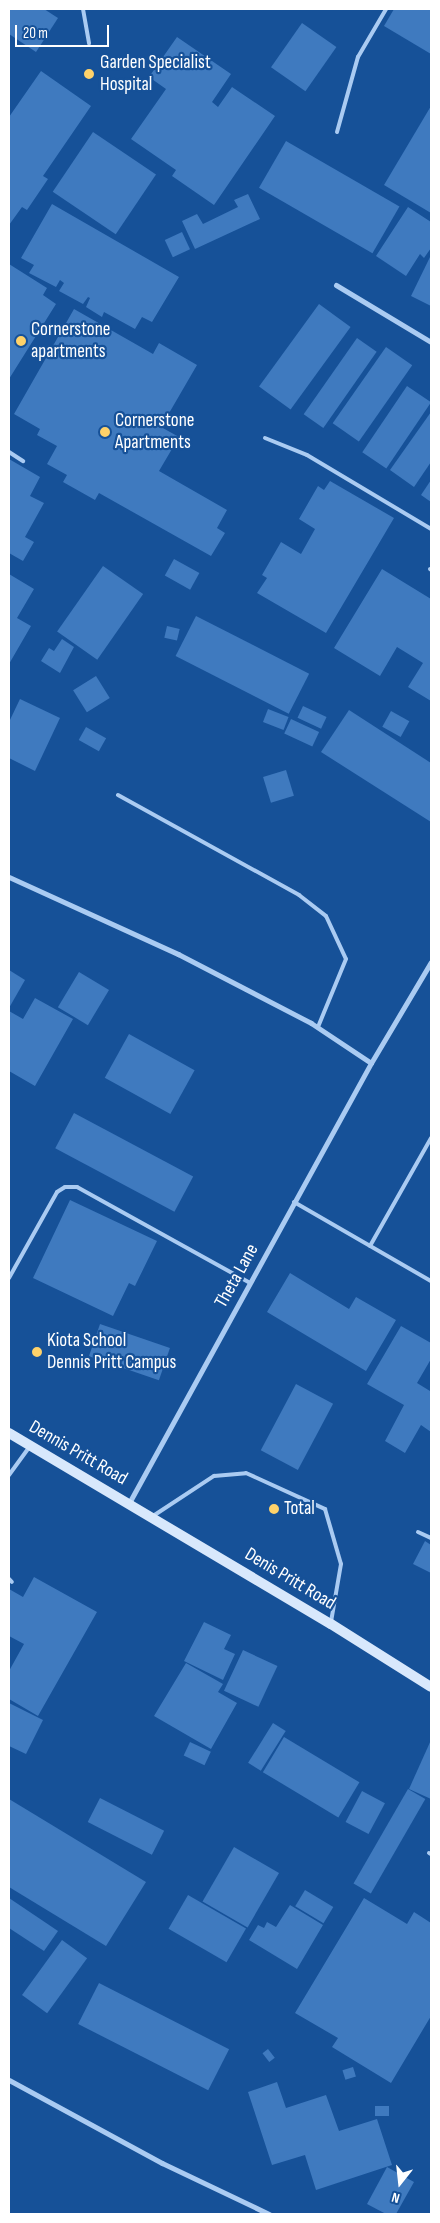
<!DOCTYPE html>
<style>
body{margin:0}
#map{position:relative;width:440px;height:2223px;overflow:hidden;background:#165198;font-family:"Sofia Sans Condensed",sans-serif}
div>[style]{position:absolute}
[style*='--x']{left:calc(var(--x)*1px);top:calc(var(--y)*1px);width:calc(var(--w)*1px);rotate:calc(var(--a)*1deg)}
.building>*{inset:0;background:#3f7abf;transform-origin:0 0}
.service>*{height:4px;margin:-2px;padding:0 2px;transform-origin:2px;border-radius:2px;background:#aacbf2}
.minor>*{height:5px;margin:-2.5px;padding:0 2.5px;transform-origin:2.5px;border-radius:2.5px;background:#aacbf2}
.secondary>*{height:10px;margin:-5px;padding:0 5px;transform-origin:5px;border-radius:5px;background:#d8e8fc}
.dots>*{width:14px;height:14px;translate:-50% -50%;box-sizing:border-box;border:2px solid #165198;border-radius:50%}
span{translate:-50% -50%;white-space:nowrap;text-align:center;line-height:1.15;-webkit-text-stroke:4.5px #165198;paint-order:stroke}
.poi-label{font-size:19px;color:#fff}
.left{translate:0 -50%;text-align:left}
.street-label{font-size:19px;color:#fff}
.frame{position:absolute;inset:0;border:10px solid #fff;pointer-events:none}
.north{position:absolute;left:375px;top:2158px;width:50px;height:50px;-webkit-text-stroke:4px #165198;paint-order:stroke;rotate:196deg;font-size:14px;font-weight:700;line-height:20px;text-align:center;color:#fff}
.north::after{content:'';display:block;margin:auto;width:18px;height:22px;background:#fff;clip-path:polygon(50% 0,100% 100%,50% 72%,0 100%)}
.scale{position:absolute;left:15px;top:25px;width:94px;height:22px;box-sizing:border-box;border:2px solid #fff;border-top:0;padding-left:6px;font-size:15px;line-height:18px;white-space:nowrap;color:#fff;-webkit-text-stroke:4px #165198;paint-order:stroke}
</style>
<div id="map">
<div class="building">
<div style="clip-path:polygon(9px 9px,44px 9px,58px 18px,36px 52px,9px 34px)"></div>
<div style="clip-path:polygon(394px 9px,431px 9px,431px 54px,384px 26px)"></div>
<div style="left:302px;top:23px;width:42px;height:54px;rotate:35deg"></div>
<div style="clip-path:polygon(177px 37px,231px 74px,212px 102px,218px 107px,232px 87px,275px 116px,214px 205px,172px 176px,176px 170px,131px 139px,166px 89px,149px 77px)"></div>
<div style="clip-path:polygon(41px 71px,91px 106px,43px 176px,48px 179px,27px 210px,22px 207px,9px 225px,9px 117px)"></div>
<div style="clip-path:polygon(431px 106px,431px 213px,384px 185px)"></div>
<div style="left:93px;top:132px;width:76px;height:72px;rotate:34deg"></div>
<div style="left:286px;top:141px;width:131px;height:54px;rotate:30deg"></div>
<div style="clip-path:polygon(248px 194px,260px 219px,195px 249px,182px 221px,197px 214px,203px 224px,238px 207px,234px 200px)"></div>
<div style="clip-path:polygon(52px 204px,179px 277px,152px 322px,142px 317px,135px 329px,104px 312px,102px 317px,86px 307px,90px 298px,88px 297px,83px 304px,59px 291px,64px 283px,60px 280px,56px 287px,29px 273px,34px 265px,21px 258px)"></div>
<div style="clip-path:polygon(408px 207px,431px 222px,431px 248px,424px 258px,420px 254px,406px 276px,376px 256px)"></div>
<div style="left:182px;top:232px;width:19px;height:19px;rotate:65deg"></div>
<div style="clip-path:polygon(431px 255px,431px 306px,411px 296px)"></div>
<div style="clip-path:polygon(9px 264px,47px 288px,43px 295px,56px 304px,9px 379px)"></div>
<div style="left:319px;top:304px;width:39px;height:102px;rotate:36deg"></div>
<div style="clip-path:polygon(74px 309px,153px 354px,159px 343px,197px 365px,161px 427px,179px 437px,159px 471px,227px 510px,217px 528px,225px 533px,211px 556px,99px 493px,95px 500px,63px 482px,67px 475px,47px 464px,57px 446px,37px 435px,40px 429px,14px 414px)"></div>
<div style="left:357px;top:338px;width:24px;height:93px;rotate:35deg"></div>
<div style="left:386px;top:347px;width:32px;height:93px;rotate:35deg"></div>
<div style="left:407px;top:386px;width:29px;height:80px;rotate:34deg"></div>
<div style="clip-path:polygon(431px 412px,431px 462px,414px 487px,390px 470px)"></div>
<div style="clip-path:polygon(9px 459px,40px 477px,30px 496px,44px 503px,25px 537px,34px 542px,23px 561px,9px 553px)"></div>
<div style="clip-path:polygon(431px 480px,431px 502px,421px 495px)"></div>
<div style="clip-path:polygon(330px 481px,394px 518px,326px 633px,257px 593px,267px 578px,262px 575px,281px 542px,301px 554px,315px 529px,299px 519px,318px 486px,324px 490px)"></div>
<div style="left:174px;top:559px;width:29px;height:19px;rotate:29deg"></div>
<div style="left:103px;top:566px;width:49px;height:80px;rotate:35deg"></div>
<div style="clip-path:polygon(382px 569px,431px 599px,431px 701px,408px 687px,423px 663px,397px 647px,380px 676px,334px 648px)"></div>
<div style="clip-path:polygon(9px 574px,34px 589px,17px 618px,31px 626px,9px 664px)"></div>
<div style="left:196px;top:616px;width:127px;height:45px;rotate:27deg"></div>
<div style="left:167px;top:626px;width:13px;height:12px;rotate:13deg"></div>
<div style="clip-path:polygon(62px 639px,74px 647px,60px 673px,41px 661px,49px 648px,54px 651px)"></div>
<div style="left:96px;top:676px;width:26px;height:27px;rotate:58deg"></div>
<div style="clip-path:polygon(20px 699px,60px 718px,35px 771px,9px 758px,9px 722px)"></div>
<div style="left:303px;top:706px;width:26px;height:13px;rotate:25deg"></div>
<div style="left:268px;top:709px;width:22px;height:14px;rotate:21deg"></div>
<div style="clip-path:polygon(349px 710px,431px 763px,431px 822px,321px 752px)"></div>
<div style="left:391px;top:711px;width:21px;height:18px;rotate:29deg"></div>
<div style="left:291px;top:719px;width:31px;height:16px;rotate:25deg"></div>
<div style="left:86px;top:727px;width:23px;height:15px;rotate:29deg"></div>
<div style="left:286px;top:770px;width:27px;height:24px;rotate:73deg"></div>
<div style="clip-path:polygon(9px 970px,25px 980px,9px 1008px)"></div>
<div style="left:79px;top:972px;width:35px;height:41px;rotate:31deg"></div>
<div style="clip-path:polygon(35px 998px,73px 1019px,35px 1086px,9px 1071px,9px 1011px,23px 1019px)"></div>
<div style="left:129px;top:1034px;width:75px;height:50px;rotate:29deg"></div>
<div style="left:74px;top:1113px;width:135px;height:40px;rotate:28deg"></div>
<div style="clip-path:polygon(70px 1200px,157px 1241px,135px 1286px,129px 1283px,113px 1316px,33px 1278px)"></div>
<div style="clip-path:polygon(290px 1273px,349px 1309px,356px 1297px,396px 1320px,366px 1371px,267px 1312px)"></div>
<div style="left:100px;top:1324px;width:74px;height:34px;rotate:19deg"></div>
<div style="clip-path:polygon(401px 1326px,431px 1343px,431px 1359px,417px 1383px,430px 1391px,431px 1388px,431px 1432px,421px 1425px,405px 1453px,385px 1441px,404px 1405px,367px 1384px)"></div>
<div style="left:296px;top:1384px;width:42px;height:75px;rotate:28deg"></div>
<div style="clip-path:polygon(425px 1541px,431px 1545px,431px 1573px,413px 1564px)"></div>
<div style="clip-path:polygon(34px 1577px,97px 1612px,38px 1716px,9px 1699px,9px 1671px,24px 1644px,9px 1636px,9px 1589px,23px 1597px)"></div>
<div style="clip-path:polygon(204px 1622px,231px 1635px,224px 1649px,235px 1654px,223px 1680px,184px 1661px)"></div>
<div style="left:243px;top:1650px;width:38px;height:45px;rotate:25deg"></div>
<div style="clip-path:polygon(186px 1663px,223px 1684px,218px 1692px,237px 1703px,211px 1749px,154px 1716px)"></div>
<div style="clip-path:polygon(9px 1703px,43px 1720px,26px 1754px,9px 1746px)"></div>
<div style="left:273px;top:1723px;width:15px;height:47px;rotate:32deg"></div>
<div style="left:284px;top:1737px;width:88px;height:41px;rotate:31deg"></div>
<div style="clip-path:polygon(431px 1740px,431px 1799px,409px 1789px)"></div>
<div style="left:190px;top:1742px;width:23px;height:15px;rotate:25deg"></div>
<div style="left:408px;top:1789px;width:20px;height:109px;rotate:30deg"></div>
<div style="left:362px;top:1791px;width:26px;height:35px;rotate:28deg"></div>
<div style="left:100px;top:1798px;width:72px;height:27px;rotate:27deg"></div>
<div style="clip-path:polygon(9px 1799px,146px 1882px,106px 1946px,9px 1887px)"></div>
<div style="left:234px;top:1847px;width:52px;height:63px;rotate:30deg"></div>
<div style="left:305px;top:1890px;width:33px;height:19px;rotate:31deg"></div>
<div style="left:188px;top:1895px;width:67px;height:39px;rotate:30deg"></div>
<div style="clip-path:polygon(9px 1898px,58px 1931px,44px 1951px,9px 1928px)"></div>
<div style="clip-path:polygon(364px 1898px,407px 1924px,414px 1912px,431px 1923px,431px 2016px,391px 2083px,332px 2047px,338px 2038px,295px 2013px)"></div>
<div style="clip-path:polygon(290px 1905px,323px 1925px,297px 1969px,249px 1940px,258px 1925px,264px 1928px,267px 1922px,276px 1927px)"></div>
<div style="left:62px;top:1940px;width:31px;height:68px;rotate:36deg"></div>
<div style="left:99px;top:1983px;width:146px;height:46px;rotate:27deg"></div>
<div style="left:268px;top:2049px;width:11px;height:7px;rotate:52deg"></div>
<div style="left:353px;top:2067px;width:10px;height:11px;rotate:73deg"></div>
<div style="clip-path:polygon(277px 2082px,286px 2108px,326px 2095px,339px 2131px,377px 2119px,392px 2165px,316px 2190px,305px 2155px,272px 2165px,248px 2092px)"></div>
<div style="left:389px;top:2106px;width:10px;height:14px;rotate:90deg"></div>
<div style="clip-path:polygon(387px 2167px,414px 2182px,396px 2214px,386px 2214px,367px 2204px)"></div>
</div>
<div class="service">
<div style="--x:83;--y:9;--w:35;--a:80"></div>
<div style="--x:337;--y:132;--w:78;--a:-74.4"></div>
<div style="--x:358;--y:57;--w:56;--a:-59.7"></div>
<div style="--x:265;--y:438;--w:45;--a:22"></div>
<div style="--x:307;--y:455;--w:144;--a:30.8"></div>
<div style="--x:9;--y:452;--w:17;--a:33"></div>
<div style="--x:430;--y:569;--w:1;--a:45"></div>
<div style="--x:118;--y:795;--w:207;--a:28.9"></div>
<div style="--x:299;--y:895;--w:34;--a:38"></div>
<div style="--x:326;--y:916;--w:47;--a:65.1"></div>
<div style="--x:346;--y:959;--w:74;--a:112.4"></div>
<div style="--x:294;--y:1202;--w:158;--a:30"></div>
<div style="--x:370;--y:1246;--w:124;--a:-60.5"></div>
<div style="--x:9;--y:1278;--w:98;--a:-60.8"></div>
<div style="--x:57;--y:1192;--w:9;--a:-32"></div>
<div style="--x:65;--y:1187;--w:12;--a:0"></div>
<div style="--x:77;--y:1187;--w:198;--a:29"></div>
<div style="--x:9;--y:1475;--w:34;--a:-54"></div>
<div style="--x:153;--y:1516;--w:73;--a:-33.3"></div>
<div style="--x:214;--y:1476;--w:32;--a:-5"></div>
<div style="--x:246;--y:1473;--w:87;--a:24.5"></div>
<div style="--x:325;--y:1509;--w:57;--a:73.8"></div>
<div style="--x:341;--y:1564;--w:59;--a:99.8"></div>
<div style="--x:418;--y:1532;--w:14;--a:25"></div>
<div style="--x:9;--y:1579;--w:4;--a:45"></div>
<div style="--x:429;--y:1853;--w:2;--a:27"></div>
</div>
<div class="minor">
<div style="--x:336;--y:285;--w:111;--a:31"></div>
<div style="--x:9;--y:877;--w:186;--a:24.5"></div>
<div style="--x:178;--y:954;--w:150;--a:27.4"></div>
<div style="--x:311;--y:1023;--w:72;--a:33.7"></div>
<div style="--x:371;--y:1063;--w:117;--a:-59.3"></div>
<div style="--x:129;--y:1503;--w:502;--a:-61.19"></div>
<div style="--x:9;--y:2080;--w:174;--a:28.5"></div>
<div style="--x:162;--y:2163;--w:119;--a:25.5"></div>
</div>
<div class="secondary">
<div style="--x:9;--y:1433;--w:374;--a:30.7"></div>
<div style="--x:331;--y:1624;--w:118;--a:32.2"></div>
</div>
<div class="dots">
<div style="left:89px;top:74px;background:#ffd26a"></div>
<div style="left:21px;top:341px;background:#ffd26a"></div>
<div style="left:105px;top:432px;background:#ffd26a"></div>
<div style="left:37px;top:1352px;background:#ffd26a"></div>
<div style="left:274px;top:1509px;background:#ffd26a"></div>
</div>
<div class="poi-label">
<span class="left" style="left:100px;top:74px">Garden Specialist<br>Hospital</span>
<span class="left" style="left:31px;top:341px">Cornerstone<br>apartments</span>
<span class="left" style="left:115px;top:432px">Cornerstone<br>Apartments</span>
<span class="left" style="left:47px;top:1352px">Kiota School<br>Dennis Pritt Campus</span>
<span class="left" style="left:284px;top:1509px">Total</span>
</div>
<div class="street-label">
<span style="left:237px;top:1276px;rotate:-61deg">Theta Lane</span>
<span style="left:78px;top:1453px;rotate:30deg">Dennis Pritt Road</span>
<span style="left:290px;top:1579px;rotate:31deg">Denis Pritt Road</span>
</div>
<div class="frame"></div>
<div class="north">N</div>
<div class="scale">20 m</div>
</div>
